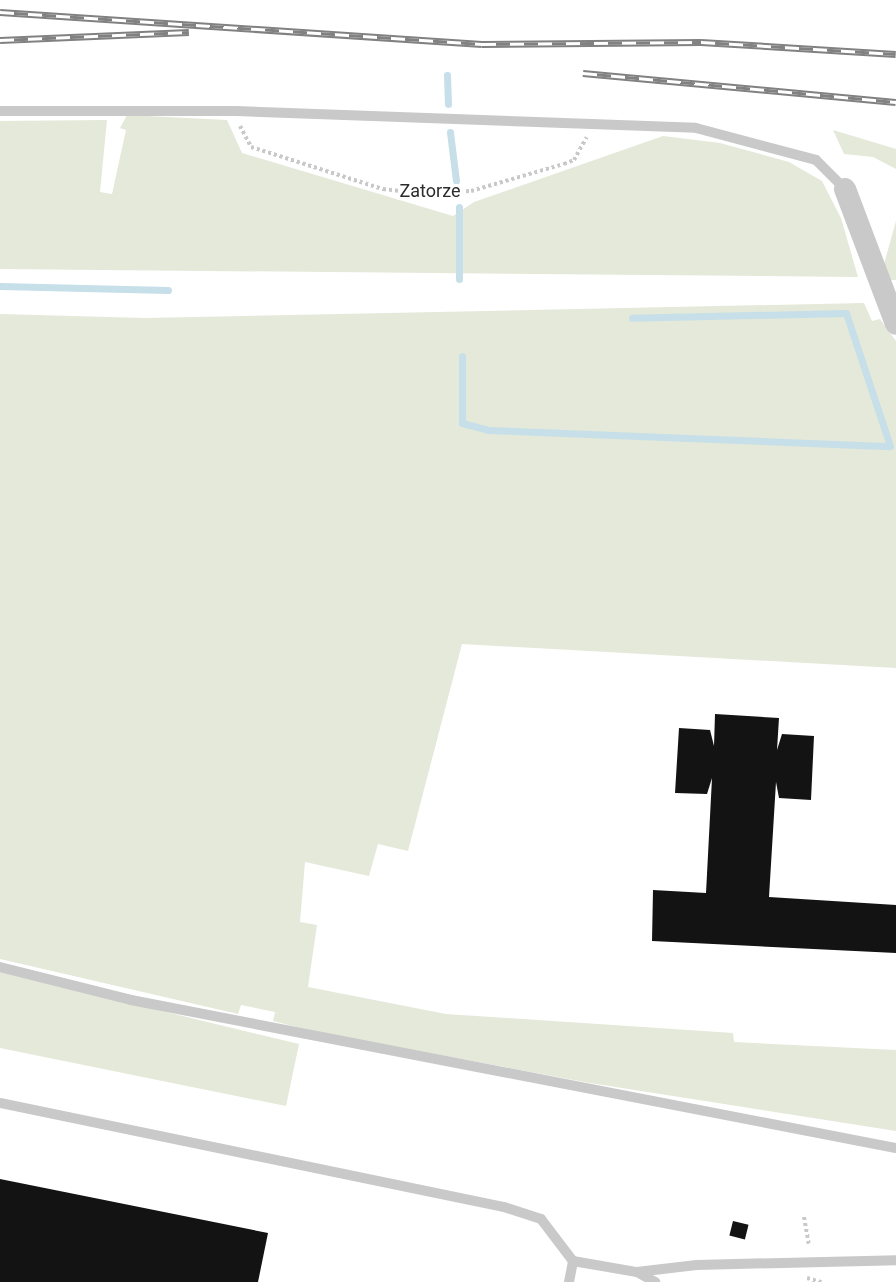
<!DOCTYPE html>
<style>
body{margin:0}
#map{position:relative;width:896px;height:1282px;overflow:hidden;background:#fff;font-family:Roboto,sans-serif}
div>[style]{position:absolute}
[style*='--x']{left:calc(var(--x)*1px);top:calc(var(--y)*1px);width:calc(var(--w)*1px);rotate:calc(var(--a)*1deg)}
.green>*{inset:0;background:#e4e9da}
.stream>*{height:7px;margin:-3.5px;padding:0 3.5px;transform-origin:3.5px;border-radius:3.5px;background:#c7dfe8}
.building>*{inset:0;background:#131313;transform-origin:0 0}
.path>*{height:4px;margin-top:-2px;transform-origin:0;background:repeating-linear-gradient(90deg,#c9c9c9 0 3px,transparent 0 6px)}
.lane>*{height:10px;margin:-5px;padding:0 5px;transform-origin:5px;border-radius:5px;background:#c9c9c9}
.street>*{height:22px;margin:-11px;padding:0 11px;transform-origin:11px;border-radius:11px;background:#c9c9c9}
.rail>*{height:7px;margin-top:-3.5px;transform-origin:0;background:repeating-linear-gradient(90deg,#fff 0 14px,#818181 0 28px);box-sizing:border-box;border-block:2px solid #818181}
span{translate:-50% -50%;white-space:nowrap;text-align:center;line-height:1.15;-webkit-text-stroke:6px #fff;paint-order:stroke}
.street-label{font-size:18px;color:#2c2c2c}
</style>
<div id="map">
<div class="green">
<div style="clip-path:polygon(127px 115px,227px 120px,242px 153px,453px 216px,474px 202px,663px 136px,720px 143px,789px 162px,822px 181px,841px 218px,858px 277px,0 269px,0 121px,107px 120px,100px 192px,112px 194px,126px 130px,120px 128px)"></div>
<div style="clip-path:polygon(833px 130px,896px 149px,896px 169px,873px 157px,844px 154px)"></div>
<div style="clip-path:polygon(896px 221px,896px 280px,888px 280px,884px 264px)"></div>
<div style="clip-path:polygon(864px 303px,872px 321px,880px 319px,896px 341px,896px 668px,462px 644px,408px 851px,378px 844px,369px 876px,305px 862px,300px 922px,317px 925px,308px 987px,446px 1014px,733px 1033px,734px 1042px,896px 1050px,896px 1131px,590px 1083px,312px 1031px,273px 1021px,275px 1012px,241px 1005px,238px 1014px,0 959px,0 314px,145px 318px)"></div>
<div style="clip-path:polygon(0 972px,299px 1044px,286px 1106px,0 1048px)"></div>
</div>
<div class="stream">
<div style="--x:447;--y:75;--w:29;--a:88"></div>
<div style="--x:450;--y:132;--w:49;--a:83"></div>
<div style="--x:459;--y:207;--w:72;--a:90"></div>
<div style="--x:0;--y:286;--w:168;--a:1.4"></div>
<div style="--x:462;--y:356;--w:67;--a:90"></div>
<div style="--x:462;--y:423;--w:27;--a:15"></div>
<div style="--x:488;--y:430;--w:402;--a:2.3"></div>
<div style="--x:890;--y:446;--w:140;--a:-108.3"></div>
<div style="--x:846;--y:313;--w:214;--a:178.7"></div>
</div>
<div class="building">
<div style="clip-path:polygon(715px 714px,779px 718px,777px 750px,782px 734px,814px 736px,811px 800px,779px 798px,776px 782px,769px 897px,896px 905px,896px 953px,652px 941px,653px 890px,706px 893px,712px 778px,707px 794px,675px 793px,679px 728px,710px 730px,714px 746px)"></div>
<div style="clip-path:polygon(0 1179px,268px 1233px,258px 1282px,0 1282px)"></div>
<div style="left:733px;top:1221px;width:16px;height:15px;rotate:14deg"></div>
</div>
<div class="path">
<div style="--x:240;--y:126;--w:24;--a:62"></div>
<div style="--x:251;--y:147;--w:139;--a:17.7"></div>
<div style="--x:383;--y:189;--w:53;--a:6.5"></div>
<div style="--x:436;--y:195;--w:35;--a:-7"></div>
<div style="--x:471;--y:191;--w:97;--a:-16.2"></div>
<div style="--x:564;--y:164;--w:11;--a:-22"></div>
<div style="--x:574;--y:160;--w:26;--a:-61"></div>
<div style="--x:804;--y:1217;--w:28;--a:80"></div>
<div style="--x:807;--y:1278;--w:15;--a:16"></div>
</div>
<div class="lane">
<div style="--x:0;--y:111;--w:236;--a:0"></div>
<div style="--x:236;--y:111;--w:460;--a:2.1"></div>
<div style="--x:696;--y:128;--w:124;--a:14.9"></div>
<div style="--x:816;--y:160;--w:41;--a:45"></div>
<div style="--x:0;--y:967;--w:135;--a:14.1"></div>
<div style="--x:131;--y:1000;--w:779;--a:10.95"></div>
<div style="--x:0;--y:1103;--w:515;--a:11.66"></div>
<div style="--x:504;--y:1207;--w:39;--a:18"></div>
<div style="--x:541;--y:1219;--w:53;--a:52.7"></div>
<div style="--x:573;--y:1261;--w:65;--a:9.8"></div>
<div style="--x:637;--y:1272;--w:60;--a:-6.7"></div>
<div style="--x:697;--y:1265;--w:199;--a:-1.4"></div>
<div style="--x:637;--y:1272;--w:21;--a:29"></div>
<div style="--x:569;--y:1282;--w:21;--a:-79"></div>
</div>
<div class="street">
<div style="--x:845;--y:189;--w:144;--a:69.3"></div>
</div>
<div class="rail">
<div style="--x:0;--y:12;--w:483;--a:3.8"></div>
<div style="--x:482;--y:44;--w:219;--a:-0.5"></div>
<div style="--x:701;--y:42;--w:195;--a:3.5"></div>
<div style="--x:0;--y:40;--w:189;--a:-2.4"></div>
<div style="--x:583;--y:73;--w:314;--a:5.3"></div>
</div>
<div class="street-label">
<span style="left:430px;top:191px">Zatorze</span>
</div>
</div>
